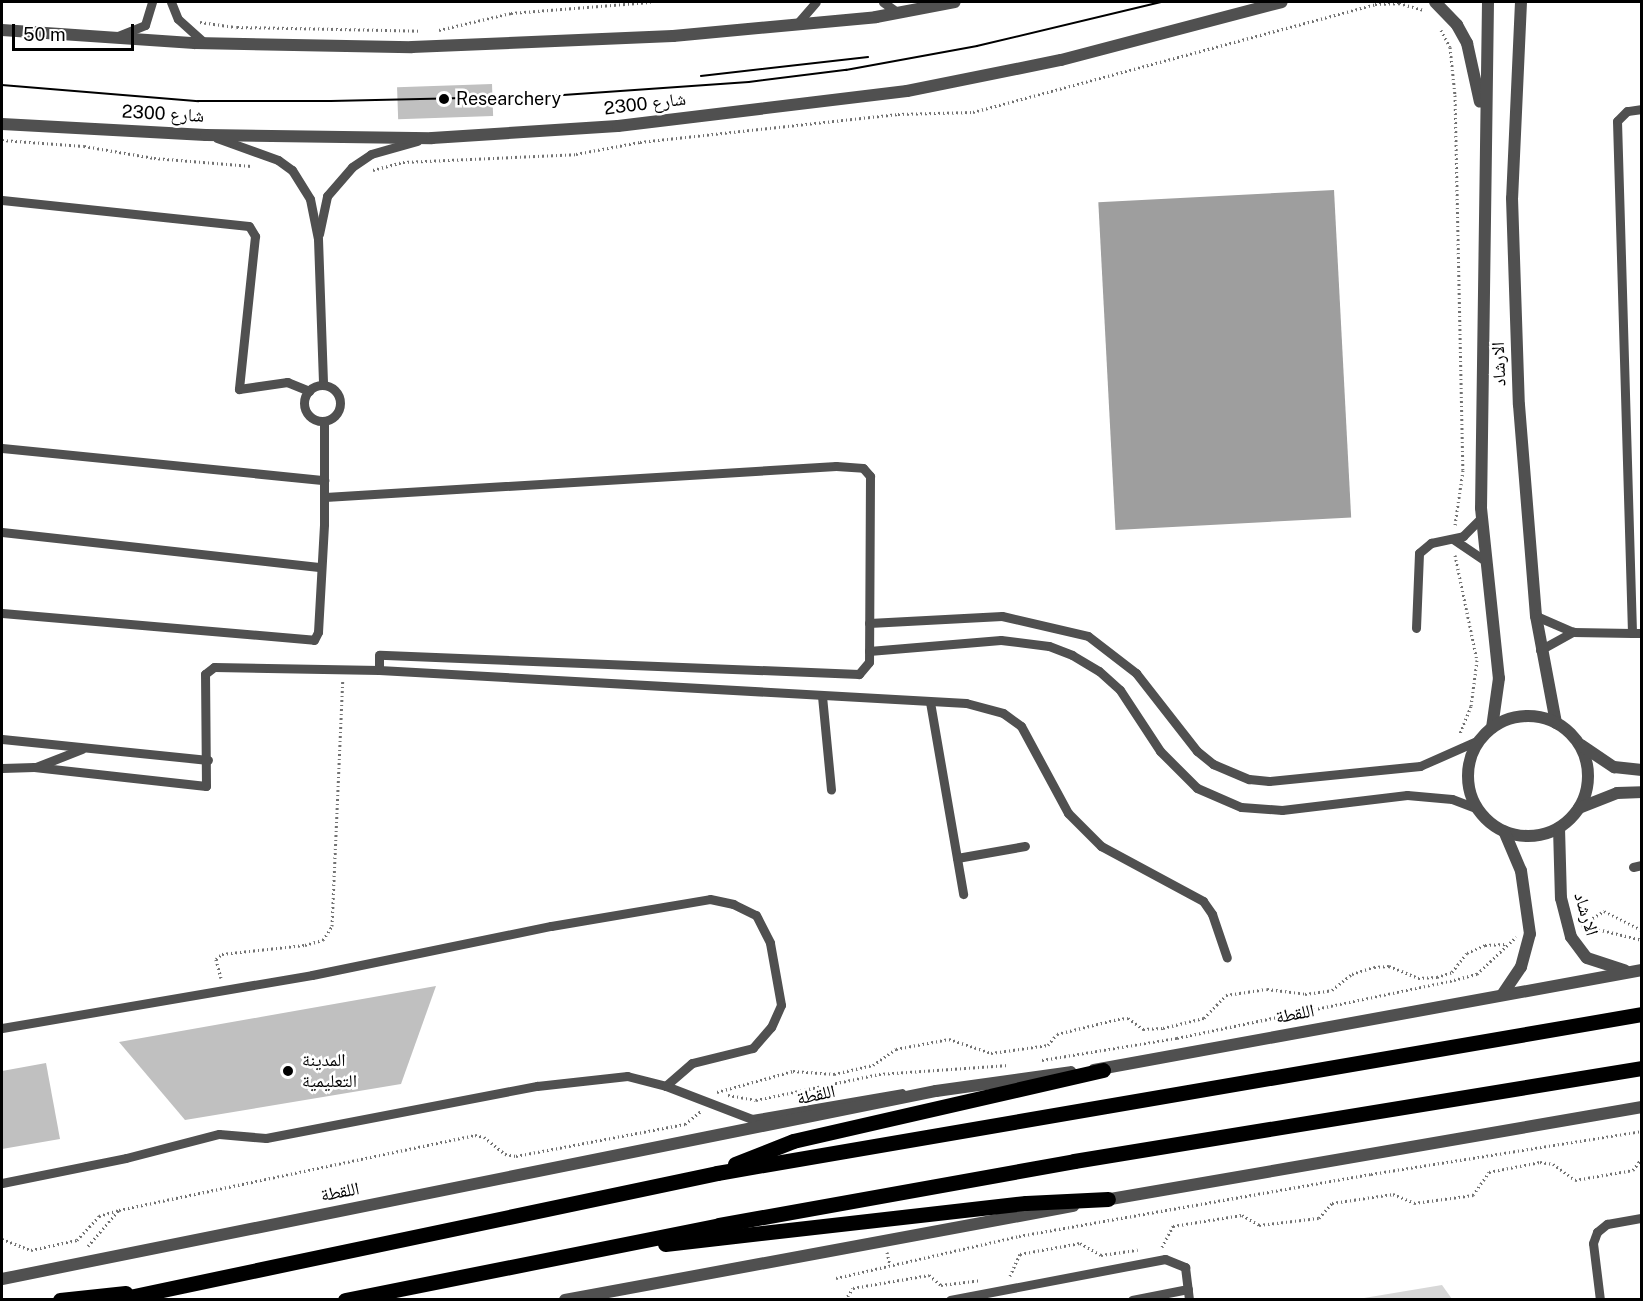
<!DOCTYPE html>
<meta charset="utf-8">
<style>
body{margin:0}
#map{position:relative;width:1643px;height:1301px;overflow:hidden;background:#fff;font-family:"Public Sans","Noto Naskh Arabic",sans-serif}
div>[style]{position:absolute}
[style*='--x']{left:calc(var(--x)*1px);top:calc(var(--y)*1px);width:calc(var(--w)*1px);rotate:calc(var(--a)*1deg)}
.green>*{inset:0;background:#d7d7d7}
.water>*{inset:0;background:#9e9e9e;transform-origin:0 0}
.building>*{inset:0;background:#c0c0c0;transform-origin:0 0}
.path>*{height:3px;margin-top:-1.5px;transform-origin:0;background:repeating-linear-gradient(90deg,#727272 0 1.5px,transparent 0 4.5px)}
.lane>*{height:9px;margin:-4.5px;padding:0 4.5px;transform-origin:4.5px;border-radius:4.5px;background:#505050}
.lane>.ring{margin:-4.5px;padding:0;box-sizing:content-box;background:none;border:9px solid #505050;border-radius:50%}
.street>*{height:12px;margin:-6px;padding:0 6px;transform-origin:6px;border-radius:6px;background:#505050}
.street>.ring{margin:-6px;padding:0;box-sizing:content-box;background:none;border:12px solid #505050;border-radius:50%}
.primary>*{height:15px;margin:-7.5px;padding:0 7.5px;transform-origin:7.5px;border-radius:7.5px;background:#000}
.tram>*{height:1.5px;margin:-0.75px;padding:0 0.75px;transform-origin:0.75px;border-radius:0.75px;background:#000}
.dots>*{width:16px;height:16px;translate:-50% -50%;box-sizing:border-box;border:3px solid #fff;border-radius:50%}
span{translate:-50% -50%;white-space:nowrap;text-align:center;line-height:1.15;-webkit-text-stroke:5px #fff;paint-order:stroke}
.poi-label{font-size:18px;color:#000}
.left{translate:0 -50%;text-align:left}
.street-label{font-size:18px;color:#000}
.frame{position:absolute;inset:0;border:3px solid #000;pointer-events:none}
.scale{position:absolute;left:12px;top:24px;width:122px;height:27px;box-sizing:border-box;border:3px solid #000;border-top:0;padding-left:8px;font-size:18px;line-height:21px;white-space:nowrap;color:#000;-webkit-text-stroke:4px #fff;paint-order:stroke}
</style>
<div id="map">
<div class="green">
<div style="clip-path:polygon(1442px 1285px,1452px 1299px,1358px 1299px)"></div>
</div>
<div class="water">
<div style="left:1334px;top:190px;width:328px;height:236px;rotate:87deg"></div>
</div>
<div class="building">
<div style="left:492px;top:84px;width:32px;height:95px;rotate:88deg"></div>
<div style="clip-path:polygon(436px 986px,401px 1084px,185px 1120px,119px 1042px)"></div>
<div style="clip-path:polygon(46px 1063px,60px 1139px,2px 1149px,2px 1071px)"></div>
</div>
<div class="path">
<div style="--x:200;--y:22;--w:37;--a:8"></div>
<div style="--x:237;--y:27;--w:184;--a:1.2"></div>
<div style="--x:439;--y:30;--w:74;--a:-13.3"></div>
<div style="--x:511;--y:13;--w:140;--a:-4.5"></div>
<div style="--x:1441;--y:30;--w:19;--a:62"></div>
<div style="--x:1450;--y:47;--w:48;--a:84.1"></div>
<div style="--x:1455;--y:95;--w:375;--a:88.8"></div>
<div style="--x:1463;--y:470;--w:56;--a:98.3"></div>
<div style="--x:2;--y:140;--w:82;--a:4.2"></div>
<div style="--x:84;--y:146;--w:71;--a:9.7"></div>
<div style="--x:154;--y:158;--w:98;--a:4.7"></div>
<div style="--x:373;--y:170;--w:31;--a:-15"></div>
<div style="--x:403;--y:162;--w:173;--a:-2.6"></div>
<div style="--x:576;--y:154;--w:65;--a:-10.6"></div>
<div style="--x:640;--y:142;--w:260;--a:-6.2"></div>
<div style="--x:898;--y:114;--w:75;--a:-1.5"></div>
<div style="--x:973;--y:112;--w:416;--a:-15"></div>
<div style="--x:1375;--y:4;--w:24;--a:-2"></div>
<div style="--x:1399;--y:3;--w:25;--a:16"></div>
<div style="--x:1455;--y:555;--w:107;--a:78.2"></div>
<div style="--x:1477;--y:660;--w:46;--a:97.4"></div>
<div style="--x:1471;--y:706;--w:31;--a:112"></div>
<div style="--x:1581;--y:925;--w:63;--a:13.8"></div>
<div style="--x:1581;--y:925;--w:27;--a:-31"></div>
<div style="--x:1604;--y:911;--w:42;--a:26.6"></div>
<div style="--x:221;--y:978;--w:20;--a:-105"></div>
<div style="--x:216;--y:959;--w:8;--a:-40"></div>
<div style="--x:222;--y:954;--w:83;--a:-6.2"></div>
<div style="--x:305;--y:945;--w:19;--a:-16"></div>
<div style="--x:323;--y:940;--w:17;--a:-57"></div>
<div style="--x:332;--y:926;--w:247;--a:-87.5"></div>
<div style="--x:1042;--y:1060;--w:137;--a:-9.3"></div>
<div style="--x:1177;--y:1038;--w:283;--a:-11.8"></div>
<div style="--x:1454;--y:980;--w:24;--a:-15"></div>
<div style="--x:1477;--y:974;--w:54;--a:-43.5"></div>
<div style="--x:717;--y:1092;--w:79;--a:-15.4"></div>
<div style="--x:793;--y:1071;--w:41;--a:4.2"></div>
<div style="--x:834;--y:1074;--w:40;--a:-13"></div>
<div style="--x:873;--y:1065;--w:28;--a:-35"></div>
<div style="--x:896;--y:1049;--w:54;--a:-10.7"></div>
<div style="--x:949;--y:1039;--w:44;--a:18.4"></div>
<div style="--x:991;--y:1053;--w:58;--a:-8"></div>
<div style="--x:1048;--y:1045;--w:14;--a:-51"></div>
<div style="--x:1057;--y:1034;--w:63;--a:-13.8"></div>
<div style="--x:1118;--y:1019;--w:10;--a:-6"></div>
<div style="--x:1128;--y:1018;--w:19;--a:36"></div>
<div style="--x:1143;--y:1029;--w:20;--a:-3"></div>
<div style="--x:1163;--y:1028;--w:42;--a:-13.7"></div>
<div style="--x:1204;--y:1018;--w:32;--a:-46"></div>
<div style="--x:1226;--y:995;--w:41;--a:-8.3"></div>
<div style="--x:1267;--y:989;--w:38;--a:7"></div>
<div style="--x:1305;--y:994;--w:27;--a:-8"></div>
<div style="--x:1332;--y:990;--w:26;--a:-39"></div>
<div style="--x:1352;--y:974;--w:23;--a:-18"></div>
<div style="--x:1374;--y:967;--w:15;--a:-4"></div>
<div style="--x:1389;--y:966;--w:31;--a:22"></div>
<div style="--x:1418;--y:978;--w:19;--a:-3"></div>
<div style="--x:1437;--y:977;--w:16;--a:-18"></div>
<div style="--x:1452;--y:972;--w:24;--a:-52"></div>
<div style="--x:1467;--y:953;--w:20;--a:-24"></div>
<div style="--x:1485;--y:945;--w:21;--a:-3"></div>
<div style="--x:728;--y:1095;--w:28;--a:10"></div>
<div style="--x:756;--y:1100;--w:126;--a:-11.9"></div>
<div style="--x:879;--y:1074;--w:130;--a:-4"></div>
<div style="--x:2;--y:1239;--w:31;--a:21"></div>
<div style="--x:31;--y:1250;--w:47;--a:-12.3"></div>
<div style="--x:77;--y:1240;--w:33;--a:-47"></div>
<div style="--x:99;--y:1216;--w:21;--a:-17"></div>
<div style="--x:88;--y:1246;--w:48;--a:-49.3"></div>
<div style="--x:119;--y:1210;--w:364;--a:-11.9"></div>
<div style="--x:475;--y:1135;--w:9;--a:13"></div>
<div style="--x:484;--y:1137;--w:27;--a:39"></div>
<div style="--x:505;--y:1154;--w:11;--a:10"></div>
<div style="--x:516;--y:1156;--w:172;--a:-10.7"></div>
<div style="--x:685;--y:1124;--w:21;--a:-39"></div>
<div style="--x:1162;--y:1247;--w:24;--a:-62"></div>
<div style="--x:1173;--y:1226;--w:70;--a:-9.1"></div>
<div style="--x:1242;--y:1215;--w:20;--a:30"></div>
<div style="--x:1259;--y:1225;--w:60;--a:-6.7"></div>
<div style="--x:1319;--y:1218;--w:20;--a:-49"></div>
<div style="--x:1332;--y:1203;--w:62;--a:-8.4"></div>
<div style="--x:1393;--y:1194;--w:23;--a:23"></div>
<div style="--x:1414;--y:1203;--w:60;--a:-7.7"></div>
<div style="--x:1473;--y:1195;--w:28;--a:-55"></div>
<div style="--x:1489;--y:1172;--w:52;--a:-11.1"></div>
<div style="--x:1540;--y:1162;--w:13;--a:9"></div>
<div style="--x:1553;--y:1164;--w:27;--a:36"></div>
<div style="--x:1575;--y:1180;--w:59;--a:-9.8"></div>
<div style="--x:1633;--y:1170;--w:15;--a:-53"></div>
<div style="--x:887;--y:1252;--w:13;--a:77"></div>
<div style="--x:1010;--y:1276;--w:24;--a:-66"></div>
<div style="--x:1020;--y:1254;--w:61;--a:-10.4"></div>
<div style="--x:1080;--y:1243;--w:24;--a:30"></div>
<div style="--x:1101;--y:1255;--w:37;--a:-8"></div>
<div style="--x:836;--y:1278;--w:188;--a:-12.9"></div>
<div style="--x:1019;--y:1236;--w:357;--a:-10"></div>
<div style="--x:1371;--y:1174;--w:274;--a:-9"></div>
<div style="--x:845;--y:1300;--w:14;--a:-56"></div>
<div style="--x:853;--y:1288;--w:77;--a:-9.7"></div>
<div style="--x:929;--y:1275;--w:16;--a:40"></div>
<div style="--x:941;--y:1285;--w:39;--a:-7"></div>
</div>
<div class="lane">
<div style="--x:171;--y:2;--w:18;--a:68"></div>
<div style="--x:178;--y:19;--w:36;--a:42"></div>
<div style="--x:883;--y:2;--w:17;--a:36"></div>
<div style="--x:796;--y:25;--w:30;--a:-49"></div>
<div style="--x:118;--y:36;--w:29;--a:-22"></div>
<div style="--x:145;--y:25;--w:24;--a:-73"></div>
<div style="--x:1642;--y:109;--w:15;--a:172"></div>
<div style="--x:1627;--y:111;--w:14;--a:135"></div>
<div style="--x:1617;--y:121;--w:512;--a:88.32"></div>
<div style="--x:1632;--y:633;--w:10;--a:0"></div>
<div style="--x:217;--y:138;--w:65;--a:19.8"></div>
<div style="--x:278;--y:160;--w:17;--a:36"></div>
<div style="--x:292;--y:170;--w:34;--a:58"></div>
<div style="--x:310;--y:199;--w:41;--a:78.7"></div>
<div style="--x:318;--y:239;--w:146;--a:88"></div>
<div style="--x:2;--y:200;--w:248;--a:6"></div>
<div style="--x:249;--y:226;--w:12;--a:59"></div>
<div style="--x:255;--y:236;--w:154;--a:96"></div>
<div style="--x:239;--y:389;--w:49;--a:-8.3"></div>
<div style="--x:287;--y:382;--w:24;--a:22"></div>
<div style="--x:319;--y:234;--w:39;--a:-78"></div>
<div style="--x:327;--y:196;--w:38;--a:-49"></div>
<div style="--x:352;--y:167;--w:23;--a:-34"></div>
<div style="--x:371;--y:154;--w:48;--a:-15.8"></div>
<div class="ring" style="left:304px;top:385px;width:27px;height:27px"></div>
<div style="--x:2;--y:448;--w:324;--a:5.7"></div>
<div style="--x:325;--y:497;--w:512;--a:-3.47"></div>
<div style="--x:836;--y:466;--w:27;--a:4"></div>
<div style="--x:863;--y:468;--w:11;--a:49"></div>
<div style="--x:870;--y:476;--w:186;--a:90.3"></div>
<div style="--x:869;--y:662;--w:16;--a:130"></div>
<div style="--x:859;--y:674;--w:480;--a:-177.7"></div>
<div style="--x:379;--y:655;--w:15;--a:90"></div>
<div style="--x:2;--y:532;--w:321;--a:6.3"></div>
<div style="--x:1453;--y:539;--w:41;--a:34.1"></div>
<div style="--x:2;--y:613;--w:313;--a:4.9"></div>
<div style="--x:314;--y:640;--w:9;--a:-63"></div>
<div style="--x:318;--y:632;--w:108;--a:-86.8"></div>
<div style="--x:324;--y:524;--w:103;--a:-90"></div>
<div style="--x:1536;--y:616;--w:40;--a:23.4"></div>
<div style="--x:1573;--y:632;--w:59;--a:1"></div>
<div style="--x:869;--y:623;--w:133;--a:-3"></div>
<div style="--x:1002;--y:616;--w:88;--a:13.1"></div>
<div style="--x:1088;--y:636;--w:61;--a:37.6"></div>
<div style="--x:1136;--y:673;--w:99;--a:52"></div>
<div style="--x:1197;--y:751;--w:21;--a:39"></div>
<div style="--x:1213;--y:764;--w:39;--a:23"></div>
<div style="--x:1249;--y:779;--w:20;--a:6"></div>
<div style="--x:1269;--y:781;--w:152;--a:-5.7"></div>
<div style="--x:1420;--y:766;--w:64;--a:-23.8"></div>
<div style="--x:1416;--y:628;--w:75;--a:-87.7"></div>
<div style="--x:1419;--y:553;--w:16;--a:-40"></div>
<div style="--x:1431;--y:543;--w:33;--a:-12"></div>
<div style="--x:1463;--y:536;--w:27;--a:-45"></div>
<div style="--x:1540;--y:650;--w:38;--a:-29"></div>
<div style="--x:869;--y:651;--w:132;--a:-4.8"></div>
<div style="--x:1001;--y:640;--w:48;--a:7.1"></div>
<div style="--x:1049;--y:646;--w:25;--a:21"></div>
<div style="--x:1072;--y:655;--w:31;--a:31"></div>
<div style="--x:1099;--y:671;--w:28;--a:42"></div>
<div style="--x:1120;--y:690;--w:73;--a:56.7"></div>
<div style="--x:1160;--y:751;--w:52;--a:45"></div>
<div style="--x:1197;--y:788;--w:48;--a:23.4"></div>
<div style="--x:1241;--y:807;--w:41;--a:4.2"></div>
<div style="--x:1282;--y:810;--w:126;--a:-6.8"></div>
<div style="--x:1407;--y:795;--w:45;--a:5.1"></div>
<div style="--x:1452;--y:799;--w:26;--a:21"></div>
<div style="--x:822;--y:696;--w:94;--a:84.5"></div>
<div style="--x:930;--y:702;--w:195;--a:80.2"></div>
<div style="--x:2;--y:739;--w:207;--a:5.8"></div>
<div style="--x:36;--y:767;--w:49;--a:-21.4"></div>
<div style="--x:2;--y:768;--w:32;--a:-2"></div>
<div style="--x:34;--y:767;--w:173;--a:6.3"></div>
<div style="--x:206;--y:786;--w:112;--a:-90.5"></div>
<div style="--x:205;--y:674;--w:11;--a:-38"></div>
<div style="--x:214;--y:667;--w:165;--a:1"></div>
<div style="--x:379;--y:670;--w:588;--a:3.22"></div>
<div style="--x:966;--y:703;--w:38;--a:15"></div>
<div style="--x:1003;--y:713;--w:22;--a:36"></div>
<div style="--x:1021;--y:726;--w:99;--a:61.6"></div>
<div style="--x:1068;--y:813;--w:47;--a:45"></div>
<div style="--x:1101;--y:846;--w:116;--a:28.3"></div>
<div style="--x:1203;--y:901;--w:16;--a:55"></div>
<div style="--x:1212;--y:914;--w:46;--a:71.2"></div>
<div style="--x:957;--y:858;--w:69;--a:-10"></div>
<div style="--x:1633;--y:867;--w:9;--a:-13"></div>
<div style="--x:2;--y:1028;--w:314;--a:-9.7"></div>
<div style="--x:312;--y:975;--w:244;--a:-11.6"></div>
<div style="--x:551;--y:926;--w:161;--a:-9.6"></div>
<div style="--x:710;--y:899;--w:24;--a:12"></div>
<div style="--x:733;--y:904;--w:25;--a:26"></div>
<div style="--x:756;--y:915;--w:31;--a:63"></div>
<div style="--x:770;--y:943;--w:63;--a:79.9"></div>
<div style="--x:781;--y:1005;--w:24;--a:114"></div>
<div style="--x:771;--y:1027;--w:28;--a:131"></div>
<div style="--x:753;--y:1048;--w:63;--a:166.2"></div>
<div style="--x:692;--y:1063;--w:35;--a:139"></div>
<div style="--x:2;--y:1183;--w:126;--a:-11.4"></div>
<div style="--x:126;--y:1158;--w:96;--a:-14.5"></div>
<div style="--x:219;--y:1134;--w:47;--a:4.9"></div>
<div style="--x:266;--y:1138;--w:276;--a:-10.9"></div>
<div style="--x:537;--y:1086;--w:91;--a:-6.3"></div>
<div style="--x:627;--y:1076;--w:40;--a:14.4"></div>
<div style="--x:666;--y:1086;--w:92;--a:21"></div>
<div style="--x:752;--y:1119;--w:152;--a:-9.8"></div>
<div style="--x:950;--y:1300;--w:219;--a:-10.8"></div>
<div style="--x:1165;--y:1259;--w:22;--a:22"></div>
<div style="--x:1185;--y:1267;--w:33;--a:83"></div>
<div style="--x:1132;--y:1300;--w:57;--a:-11.1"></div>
<div style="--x:1600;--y:1300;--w:57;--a:-97"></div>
<div style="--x:1593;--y:1243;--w:12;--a:-70"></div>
<div style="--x:1597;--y:1232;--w:13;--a:-39"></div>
<div style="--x:1607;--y:1224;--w:36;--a:-10"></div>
</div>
<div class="street">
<div style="--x:1435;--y:2;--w:32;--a:46"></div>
<div style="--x:1457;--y:25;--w:21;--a:61"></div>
<div style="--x:1467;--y:43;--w:60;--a:77.6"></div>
<div style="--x:1488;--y:2;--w:506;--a:90.79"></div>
<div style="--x:1481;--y:508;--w:171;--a:84"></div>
<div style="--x:1499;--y:678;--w:50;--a:98"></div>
<div style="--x:1521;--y:2;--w:196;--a:92.6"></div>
<div style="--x:1512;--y:198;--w:207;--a:88.1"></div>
<div style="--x:1519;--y:405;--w:212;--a:85.4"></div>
<div style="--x:1536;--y:616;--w:109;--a:79.4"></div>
<div style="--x:2;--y:30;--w:193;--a:3.9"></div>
<div style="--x:195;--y:43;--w:217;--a:1.1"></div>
<div style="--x:412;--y:47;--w:261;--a:-2.4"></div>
<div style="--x:673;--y:36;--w:204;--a:-5.3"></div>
<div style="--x:876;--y:17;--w:80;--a:-10.8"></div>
<div style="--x:2;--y:124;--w:204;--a:3.1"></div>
<div style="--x:206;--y:135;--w:226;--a:0.8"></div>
<div style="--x:432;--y:138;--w:186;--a:-3.7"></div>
<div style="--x:618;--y:126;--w:291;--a:-6.9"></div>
<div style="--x:907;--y:91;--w:157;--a:-11.4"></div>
<div style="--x:1061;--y:60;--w:228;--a:-14.7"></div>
<div class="ring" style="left:1468px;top:716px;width:108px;height:108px"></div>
<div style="--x:1581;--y:745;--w:40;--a:34"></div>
<div style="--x:1614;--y:767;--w:28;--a:6"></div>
<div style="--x:1579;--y:808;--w:41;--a:-21.5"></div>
<div style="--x:1617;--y:793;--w:25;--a:-2"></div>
<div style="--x:1559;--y:828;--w:70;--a:88.4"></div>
<div style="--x:1561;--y:898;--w:40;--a:75.6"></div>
<div style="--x:1571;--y:937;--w:26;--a:53"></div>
<div style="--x:1587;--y:958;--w:40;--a:18"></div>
<div style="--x:1502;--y:995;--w:34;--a:-56"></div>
<div style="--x:1521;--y:967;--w:34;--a:-75"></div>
<div style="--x:1530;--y:934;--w:64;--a:-98.1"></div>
<div style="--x:1521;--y:871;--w:43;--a:-113"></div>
<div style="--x:1094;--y:1070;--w:557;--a:-10.34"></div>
<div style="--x:1099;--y:1201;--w:551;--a:-9.82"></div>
<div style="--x:2;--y:1279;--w:953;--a:-11.38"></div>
<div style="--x:936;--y:1091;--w:136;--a:-8"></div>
<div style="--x:565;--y:1300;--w:517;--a:-10.48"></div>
</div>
<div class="primary">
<div style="--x:735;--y:1164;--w:62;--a:-21.6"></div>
<div style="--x:793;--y:1141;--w:318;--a:-12.9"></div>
<div style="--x:665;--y:1244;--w:363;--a:-6.5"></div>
<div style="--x:1026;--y:1203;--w:82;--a:-2.8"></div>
<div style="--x:60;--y:1300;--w:66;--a:-6.1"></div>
<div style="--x:115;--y:1300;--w:615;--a:-11.91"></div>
<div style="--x:717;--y:1173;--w:939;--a:-9.75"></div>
<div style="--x:345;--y:1300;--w:381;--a:-11.3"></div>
<div style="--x:719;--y:1225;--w:361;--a:-10.2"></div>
<div style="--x:1074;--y:1161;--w:576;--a:-9.3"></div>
</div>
<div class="tram">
<div style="--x:701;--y:76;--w:168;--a:-6.5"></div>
<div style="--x:2;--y:85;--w:197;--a:4.7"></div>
<div style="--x:198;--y:101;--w:133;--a:0"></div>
<div style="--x:331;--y:101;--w:218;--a:-1.3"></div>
<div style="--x:549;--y:96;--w:200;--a:-4"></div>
<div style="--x:749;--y:82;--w:98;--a:-7.1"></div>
<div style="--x:846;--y:70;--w:133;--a:-10.4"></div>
<div style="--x:977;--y:46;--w:190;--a:-13.4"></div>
</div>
<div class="dots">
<div style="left:444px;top:99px;background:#000"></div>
<div style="left:288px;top:1071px;background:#000"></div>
</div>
<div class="poi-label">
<span class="left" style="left:456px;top:99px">Researchery</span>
<span class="left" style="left:302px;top:1071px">المدينة<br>التعليمية</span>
</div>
<div class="street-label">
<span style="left:645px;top:104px;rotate:-7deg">شارع 2300</span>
<span style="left:163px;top:114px;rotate:3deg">شارع 2300</span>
<span style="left:1499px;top:364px;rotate:-92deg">الارشاد</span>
<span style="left:1586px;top:914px;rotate:73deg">الارشاد</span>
<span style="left:1295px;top:1014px;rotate:-11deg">اللقطة</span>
<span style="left:816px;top:1095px;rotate:-12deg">اللقطة</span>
<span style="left:340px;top:1192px;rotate:-11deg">اللقطة</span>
</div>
<div class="frame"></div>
<div class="scale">50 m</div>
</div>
